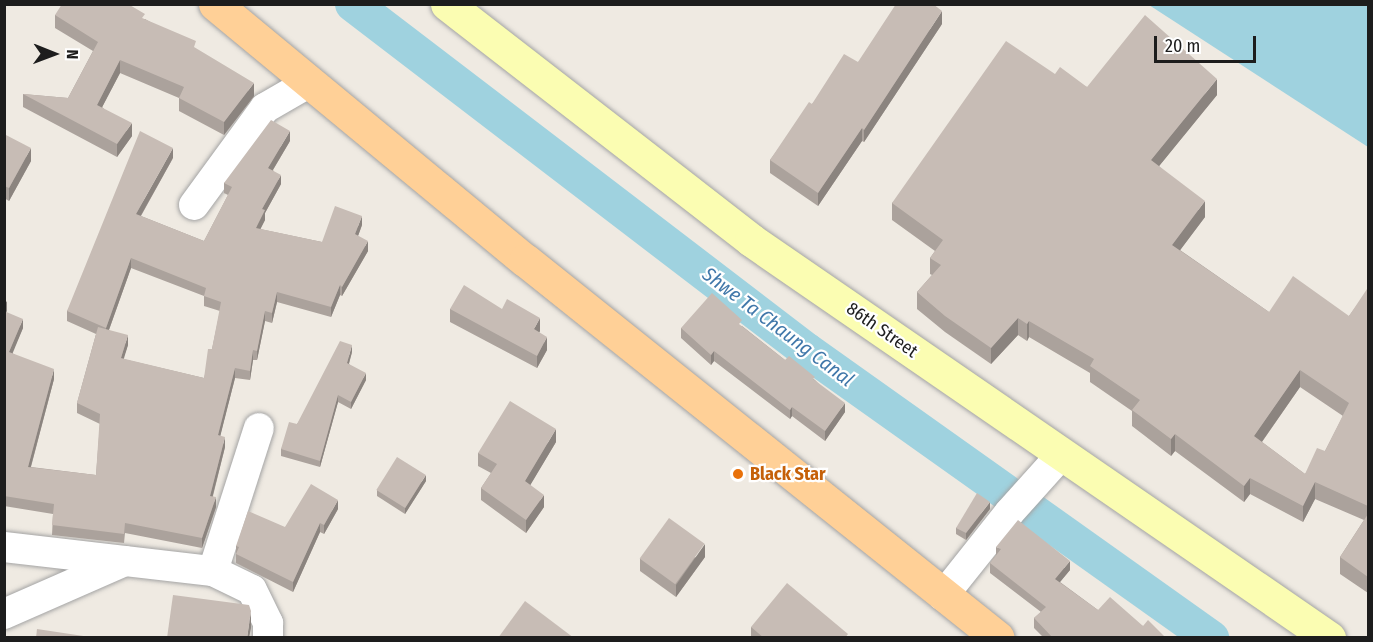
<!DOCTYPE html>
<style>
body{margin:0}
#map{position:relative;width:1373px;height:642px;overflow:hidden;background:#efeae2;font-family:"Fira Sans Condensed",sans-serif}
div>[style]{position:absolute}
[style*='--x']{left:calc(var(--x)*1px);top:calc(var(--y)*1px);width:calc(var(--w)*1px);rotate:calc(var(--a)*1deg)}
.water>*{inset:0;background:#9fd2df}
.canal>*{height:36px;margin:-18px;padding:0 18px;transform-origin:18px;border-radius:18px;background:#9fd2df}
.roads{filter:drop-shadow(0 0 2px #a4a4a4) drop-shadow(0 0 2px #a4a4a4)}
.minor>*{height:30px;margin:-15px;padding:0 15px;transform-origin:15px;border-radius:15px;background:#fff}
.secondary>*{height:33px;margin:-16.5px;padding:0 16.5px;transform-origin:16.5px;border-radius:16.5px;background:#fbfdb2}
.primary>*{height:33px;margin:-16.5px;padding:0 16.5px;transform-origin:16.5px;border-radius:16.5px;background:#ffd097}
.wall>*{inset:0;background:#aba29c}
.shaded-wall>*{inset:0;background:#8b847f}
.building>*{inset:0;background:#c7bcb5;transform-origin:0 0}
.dots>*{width:16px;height:16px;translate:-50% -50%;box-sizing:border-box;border:3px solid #fff;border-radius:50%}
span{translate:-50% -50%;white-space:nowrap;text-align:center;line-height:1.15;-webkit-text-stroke:4.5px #fff;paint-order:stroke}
.street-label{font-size:18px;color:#1d1d1d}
.food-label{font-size:18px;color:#c56008;font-weight:700}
.left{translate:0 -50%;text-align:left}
.water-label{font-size:20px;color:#4178aa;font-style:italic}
.frame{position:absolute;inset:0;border:6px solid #1d1d1d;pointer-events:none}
.north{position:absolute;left:24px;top:24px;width:60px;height:60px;-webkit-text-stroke:4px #fff;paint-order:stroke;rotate:91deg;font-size:16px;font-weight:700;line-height:24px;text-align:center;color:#1d1d1d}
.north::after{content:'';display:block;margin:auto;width:21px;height:27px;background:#1d1d1d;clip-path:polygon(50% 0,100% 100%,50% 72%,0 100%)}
.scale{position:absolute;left:1154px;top:36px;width:102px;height:27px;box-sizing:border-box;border:3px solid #1d1d1d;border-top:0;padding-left:8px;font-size:18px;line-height:21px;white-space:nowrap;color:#1d1d1d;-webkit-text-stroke:4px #fff;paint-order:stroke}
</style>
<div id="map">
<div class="water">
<div style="clip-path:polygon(1149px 5px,1368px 5px,1368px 147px)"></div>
</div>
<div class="canal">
<div style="--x:353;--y:4;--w:571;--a:37.39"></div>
<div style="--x:807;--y:351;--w:496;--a:35.4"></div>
</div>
<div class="roads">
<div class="minor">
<div style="--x:194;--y:205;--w:120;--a:-53.8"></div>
<div style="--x:265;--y:108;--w:52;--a:-30"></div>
<div style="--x:4;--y:547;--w:210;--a:6.6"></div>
<div style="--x:213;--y:571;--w:43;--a:26"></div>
<div style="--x:252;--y:590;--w:37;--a:64"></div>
<div style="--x:268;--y:623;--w:15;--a:90"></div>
<div style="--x:213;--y:571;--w:150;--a:-72.2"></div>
<div style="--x:943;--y:596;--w:106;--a:-51.5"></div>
<div style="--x:1009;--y:513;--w:79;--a:-48.1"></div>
<div style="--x:4;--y:614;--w:132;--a:-23.7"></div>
</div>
<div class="secondary">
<div style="--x:447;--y:4;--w:385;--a:37.8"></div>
<div style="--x:751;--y:240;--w:702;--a:34.55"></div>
</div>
<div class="primary">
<div style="--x:215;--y:4;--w:402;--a:39.6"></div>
<div style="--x:525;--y:260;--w:605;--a:38.63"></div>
</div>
</div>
<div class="wall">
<div style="clip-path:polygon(55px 15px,145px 19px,196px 49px,254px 96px,224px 135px,179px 111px,179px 98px,120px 73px,102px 107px,132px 136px,117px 157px,23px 107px,23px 94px,68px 98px,93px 51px,55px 28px)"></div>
<div style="clip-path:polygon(942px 24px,864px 142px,862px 141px,818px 206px,770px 173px,770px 160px,812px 104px,858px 62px)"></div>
<div style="clip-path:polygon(evenodd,1055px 74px,1087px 87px,1217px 95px,1159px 166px,1205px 217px,1180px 250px,1269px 312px,1349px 316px,1368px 290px,1368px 593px,1340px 574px,1340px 557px,1364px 520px,1315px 499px,1303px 522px,1250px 494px,1244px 502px,1175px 451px,1171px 456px,1132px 426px,1132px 411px,1090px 382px,1090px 373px,1029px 337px,1027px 341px,1018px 335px,991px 364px,945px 332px,917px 309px,917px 292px,932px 275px,930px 274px,930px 258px,935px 251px,892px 220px,892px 203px,1055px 74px,1300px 387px,1343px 416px,1325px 451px,1305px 474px,1262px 442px,1300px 387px)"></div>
<div style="clip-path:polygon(4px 134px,31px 161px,9px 201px,4px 198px)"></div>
<div style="clip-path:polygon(evenodd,290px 141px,273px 170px,281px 184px,265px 213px,265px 220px,260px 229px,322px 242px,362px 225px,358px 236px,368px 251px,342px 296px,340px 295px,331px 317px,277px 302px,272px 323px,265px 321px,257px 360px,253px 360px,250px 380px,235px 378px,220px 436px,225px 447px,213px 496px,216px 507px,202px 548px,125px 533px,124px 543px,52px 535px,53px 514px,4px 506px,4px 299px,7px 311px,6px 312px,23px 328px,12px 353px,54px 379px,31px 467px,96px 475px,100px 424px,77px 413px,77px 403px,96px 334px,67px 321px,67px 311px,173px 158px,141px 216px,204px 241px,228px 195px,224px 193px,224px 183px,290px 141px,131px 268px,204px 296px,204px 306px,220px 311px,212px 349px,204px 378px,123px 359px,128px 345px,109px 330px,131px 268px)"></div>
<div style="clip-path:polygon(450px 309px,502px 309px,540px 331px,539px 332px,547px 350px,537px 368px,450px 322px)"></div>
<div style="clip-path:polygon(742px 326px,785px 360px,815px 380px,845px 412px,825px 441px,792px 416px,790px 419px,714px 361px,711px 365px,681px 338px,681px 328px)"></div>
<div style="clip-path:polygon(352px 352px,349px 364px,366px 380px,351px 409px,338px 402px,320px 467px,281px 456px,281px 449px,297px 424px)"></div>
<div style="clip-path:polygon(556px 442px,530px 485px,544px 507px,526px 533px,481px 500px,481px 488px,491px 473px,478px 466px,478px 453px)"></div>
<div style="clip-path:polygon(426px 481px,405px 514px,377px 496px,377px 490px)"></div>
<div style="clip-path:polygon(338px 509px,324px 534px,320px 532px,293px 592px,236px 563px,236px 546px,285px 527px)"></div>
<div style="clip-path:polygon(990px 509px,966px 540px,956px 534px,956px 528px)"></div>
<div style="clip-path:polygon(996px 547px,1070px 570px,1060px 582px,1098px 610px,1143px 626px,1166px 638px,1044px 638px,1034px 628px,1034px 618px,1041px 612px,990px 573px,990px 563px,996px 555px)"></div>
<div style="clip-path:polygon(705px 557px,676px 597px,640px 571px,640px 559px)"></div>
<div style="clip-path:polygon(751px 627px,848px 638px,751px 638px)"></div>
</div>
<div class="shaded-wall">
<div style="clip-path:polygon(942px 11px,942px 24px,864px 142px,864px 130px)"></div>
<div style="clip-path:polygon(120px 60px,120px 73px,97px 117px,97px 105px)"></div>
<div style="clip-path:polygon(1217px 79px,1217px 95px,1151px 176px,1151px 160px)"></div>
<div style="clip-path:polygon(254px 83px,254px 96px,224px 135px,224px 122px)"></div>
<div style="clip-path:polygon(132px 123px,132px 136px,117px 157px,117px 144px)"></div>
<div style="clip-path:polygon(862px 128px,862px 141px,818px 206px,818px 193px)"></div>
<div style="clip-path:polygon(290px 131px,290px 141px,268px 178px,268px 168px)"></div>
<div style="clip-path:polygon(31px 148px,31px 161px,9px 201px,9px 188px)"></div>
<div style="clip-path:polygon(173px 148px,173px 158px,136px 224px,136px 214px)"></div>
<div style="clip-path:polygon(281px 175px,281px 184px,265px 213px,265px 220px,256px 238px,256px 228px,262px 209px)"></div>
<div style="clip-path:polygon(1205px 201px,1205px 217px,1172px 261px,1172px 245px)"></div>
<div style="clip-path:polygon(362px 216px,362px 225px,355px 244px,355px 234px)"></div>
<div style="clip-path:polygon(368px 241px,368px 251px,342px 296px,342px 287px)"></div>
<div style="clip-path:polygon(131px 258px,131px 268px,106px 338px,106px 328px)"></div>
<div style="clip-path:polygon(340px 285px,340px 295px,331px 317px,331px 307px)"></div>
<div style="clip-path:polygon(277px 292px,277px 302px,272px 323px,272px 313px)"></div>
<div style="clip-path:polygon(7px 301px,7px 311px,4px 315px,4px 305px)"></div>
<div style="clip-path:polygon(265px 311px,265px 321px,257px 360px,257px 351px)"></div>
<div style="clip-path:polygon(540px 318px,540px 331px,534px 342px,534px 329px)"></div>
<div style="clip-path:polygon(1018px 318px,1018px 335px,991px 364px,991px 348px)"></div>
<div style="clip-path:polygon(23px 319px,23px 328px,9px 362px,9px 352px)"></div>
<div style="clip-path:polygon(1029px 321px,1029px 337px,1027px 341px,1027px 324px)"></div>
<div style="clip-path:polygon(128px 335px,128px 345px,121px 368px,121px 358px)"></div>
<div style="clip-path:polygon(547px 337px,547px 350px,537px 368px,537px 356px)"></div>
<div style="clip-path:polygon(352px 345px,352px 352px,347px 370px,347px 363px)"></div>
<div style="clip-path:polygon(253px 350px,253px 360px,250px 380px,250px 371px)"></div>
<div style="clip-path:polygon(714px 351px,714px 361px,711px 365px,711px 355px)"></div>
<div style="clip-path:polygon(235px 368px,235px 378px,218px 445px,218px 435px)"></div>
<div style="clip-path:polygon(54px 369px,54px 379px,28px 477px,28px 467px)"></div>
<div style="clip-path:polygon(1300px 370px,1300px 387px,1254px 453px,1254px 436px)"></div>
<div style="clip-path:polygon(366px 373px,366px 380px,351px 409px,351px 402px)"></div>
<div style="clip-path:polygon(338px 395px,338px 402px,320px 467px,320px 461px)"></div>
<div style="clip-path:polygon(845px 403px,845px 412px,825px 441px,825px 431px)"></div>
<div style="clip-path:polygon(792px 407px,792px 416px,790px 419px,790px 410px)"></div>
<div style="clip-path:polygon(556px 429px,556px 442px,525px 494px,525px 481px)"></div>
<div style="clip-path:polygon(1175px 434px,1175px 451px,1171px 456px,1171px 439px)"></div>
<div style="clip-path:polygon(225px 437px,225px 447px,210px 506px,210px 496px)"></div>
<div style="clip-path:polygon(426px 475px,426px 481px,405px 514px,405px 508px)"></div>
<div style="clip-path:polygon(1250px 478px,1250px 494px,1244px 502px,1244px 486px)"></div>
<div style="clip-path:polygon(1315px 482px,1315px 499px,1303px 522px,1303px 506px)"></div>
<div style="clip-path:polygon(544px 495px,544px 507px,526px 533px,526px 520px)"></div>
<div style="clip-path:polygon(216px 497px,216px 507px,202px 548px,202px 538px)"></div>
<div style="clip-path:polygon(338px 500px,338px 509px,324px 534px,324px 525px)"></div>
<div style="clip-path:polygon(990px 502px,990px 509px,966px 540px,966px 533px)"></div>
<div style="clip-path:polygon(320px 523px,320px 532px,293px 592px,293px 582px)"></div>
<div style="clip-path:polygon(705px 544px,705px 557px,676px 597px,676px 585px)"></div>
<div style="clip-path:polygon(1070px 561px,1070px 570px,1055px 588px,1055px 579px)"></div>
<div style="clip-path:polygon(251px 611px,251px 628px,249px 638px,247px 638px)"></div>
</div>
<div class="building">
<div style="clip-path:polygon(62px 4px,128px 4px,145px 14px,142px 18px,196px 41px,194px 47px,254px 83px,224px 122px,179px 98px,184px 87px,120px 60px,97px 105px,132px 123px,117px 144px,23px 94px,68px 98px,98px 42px,55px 15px)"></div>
<div style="clip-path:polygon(896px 4px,933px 4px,942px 11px,864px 130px,862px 128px,818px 193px,770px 160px,809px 102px,812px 104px,844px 54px,858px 62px)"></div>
<div style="clip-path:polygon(evenodd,1145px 15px,1217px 79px,1151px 160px,1205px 201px,1172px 245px,1269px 312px,1293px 276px,1349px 316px,1367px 289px,1368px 290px,1368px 506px,1315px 482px,1303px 506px,1250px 478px,1244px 486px,1175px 434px,1171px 439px,1132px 410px,1140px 400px,1090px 366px,1094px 359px,1029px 321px,1027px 324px,1018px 318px,991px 348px,945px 316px,917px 292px,941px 265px,930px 258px,943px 240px,892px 203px,1006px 41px,1055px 74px,1060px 67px,1087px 87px,1145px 15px,1300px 370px,1349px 403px,1325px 451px,1317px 448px,1305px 474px,1254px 436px,1300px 370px)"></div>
<div style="clip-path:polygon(271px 120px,290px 131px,268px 168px,281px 175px,262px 209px,265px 210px,256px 228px,322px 242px,335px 206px,362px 216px,355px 234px,368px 241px,342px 287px,340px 285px,331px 307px,277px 292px,272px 313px,265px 311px,257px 351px,253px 350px,250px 371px,235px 368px,218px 435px,225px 437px,210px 496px,216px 497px,202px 538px,125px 523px,124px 534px,52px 525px,54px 504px,4px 496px,4px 311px,23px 319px,9px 352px,54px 369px,28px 467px,96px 475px,100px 414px,77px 403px,98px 327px,128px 335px,121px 358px,204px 378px,208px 349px,212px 349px,221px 302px,204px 296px,206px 288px,131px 258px,106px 328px,67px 311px,140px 131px,173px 148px,136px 214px,204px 241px,232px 187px,224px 183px)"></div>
<div style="clip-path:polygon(4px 134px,31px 148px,9px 188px,4px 186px)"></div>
<div style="clip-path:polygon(464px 285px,502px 309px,507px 299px,540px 318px,534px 329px,547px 337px,537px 356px,450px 309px)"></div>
<div style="clip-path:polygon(712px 293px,742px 320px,739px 324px,785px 360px,789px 356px,815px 377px,813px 379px,845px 403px,825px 431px,792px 407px,790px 410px,714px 351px,711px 355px,681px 328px)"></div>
<div style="clip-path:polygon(340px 341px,352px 345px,347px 363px,366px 373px,351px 402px,338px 395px,320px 461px,281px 449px,289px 422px,297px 424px)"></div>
<div style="clip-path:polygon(510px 401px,556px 429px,525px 481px,544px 495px,526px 520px,481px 488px,497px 464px,478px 453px)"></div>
<div style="left:397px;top:457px;width:34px;height:39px;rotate:32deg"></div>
<div style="clip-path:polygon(311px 484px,338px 500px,324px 525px,320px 523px,293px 582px,236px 554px,239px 547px,236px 546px,248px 511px,285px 527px)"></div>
<div style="clip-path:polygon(977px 493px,990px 502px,966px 533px,956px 528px)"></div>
<div style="clip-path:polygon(1368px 514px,1368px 577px,1340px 557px)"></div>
<div style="left:669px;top:518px;width:44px;height:50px;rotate:36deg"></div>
<div style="clip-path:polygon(1018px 520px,1070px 561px,1055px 579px,1098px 610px,1110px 597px,1143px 626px,1148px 620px,1166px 638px,1053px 638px,1034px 618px,1046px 607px,990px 563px,1001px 549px,996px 547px)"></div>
<div style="clip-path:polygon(787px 583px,848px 634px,845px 638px,764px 638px,751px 627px)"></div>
<div style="clip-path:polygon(173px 595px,249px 605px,251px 611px,247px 638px,167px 638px)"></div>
<div style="clip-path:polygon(525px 601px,574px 638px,498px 638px)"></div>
<div style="clip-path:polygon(37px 629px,90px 637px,89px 638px,36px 638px)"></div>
</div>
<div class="dots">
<div style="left:738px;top:474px;background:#e8710a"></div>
</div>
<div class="street-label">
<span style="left:882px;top:330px;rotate:35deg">86th Street</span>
</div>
<div class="food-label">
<span class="left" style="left:750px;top:474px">Black Star</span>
</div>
<div class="water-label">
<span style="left:778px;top:327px;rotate:37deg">Shwe Ta Chaung Canal</span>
</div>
<div class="frame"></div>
<div class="north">N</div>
<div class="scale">20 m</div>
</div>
